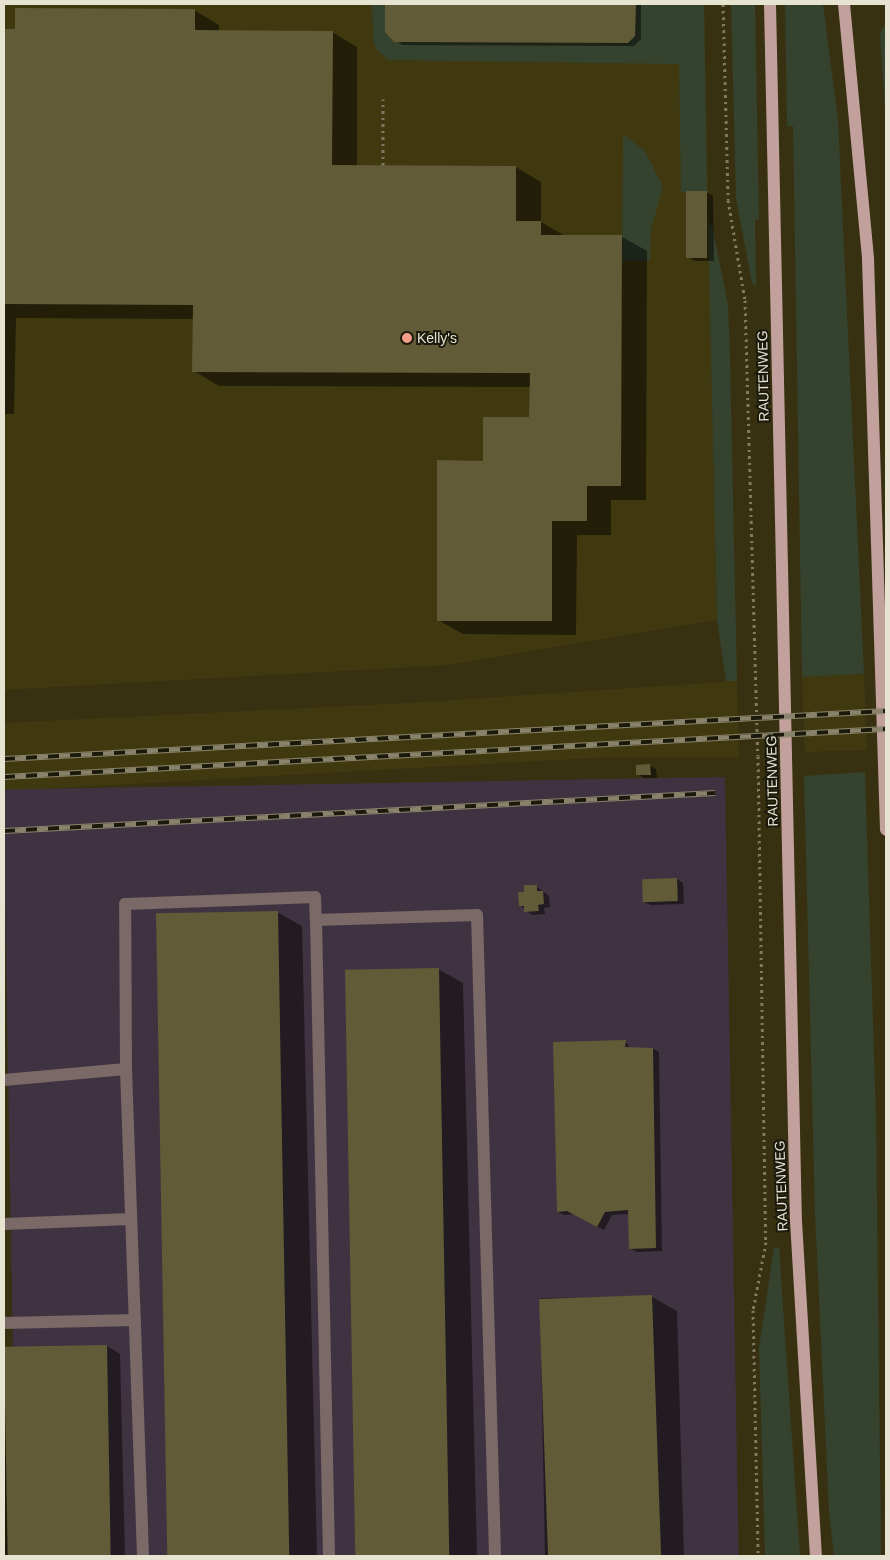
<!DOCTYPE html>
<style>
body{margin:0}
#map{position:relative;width:890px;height:1560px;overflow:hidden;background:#373112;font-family:Arial,sans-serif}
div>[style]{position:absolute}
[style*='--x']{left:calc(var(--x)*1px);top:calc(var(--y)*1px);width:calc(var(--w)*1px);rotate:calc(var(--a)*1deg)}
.built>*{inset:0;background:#403910;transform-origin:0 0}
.industrial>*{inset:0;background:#403341;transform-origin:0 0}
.green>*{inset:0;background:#35422d}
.shadow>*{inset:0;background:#0007}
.building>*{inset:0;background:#615b37;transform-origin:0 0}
.path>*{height:3px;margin-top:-1.5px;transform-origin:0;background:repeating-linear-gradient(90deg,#7f7a61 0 2.5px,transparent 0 6.5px)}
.lane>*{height:12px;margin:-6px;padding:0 6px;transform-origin:6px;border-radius:6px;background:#7a6967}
.primary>*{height:12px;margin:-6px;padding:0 6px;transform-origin:6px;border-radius:6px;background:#c2a09c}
.rail>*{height:5.5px;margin-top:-2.75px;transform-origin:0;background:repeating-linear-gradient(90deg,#1b190b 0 11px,#88836a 0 22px);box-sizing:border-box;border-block:1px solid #88836a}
.dots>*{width:14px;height:14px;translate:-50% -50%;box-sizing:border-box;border:2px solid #1b190b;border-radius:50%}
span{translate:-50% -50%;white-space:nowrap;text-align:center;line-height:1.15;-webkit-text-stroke:4px #1b190b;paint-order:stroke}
.poi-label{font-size:14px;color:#e6e3d1}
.left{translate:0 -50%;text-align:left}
.street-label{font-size:14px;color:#e6e3d1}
.frame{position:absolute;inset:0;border:5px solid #e6e3d1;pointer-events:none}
</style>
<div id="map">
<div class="built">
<div style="clip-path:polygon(4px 4px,704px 4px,717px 620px,449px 665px,4px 690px)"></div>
<div style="left:864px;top:674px;width:76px;height:62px;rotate:88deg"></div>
<div style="clip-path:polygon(737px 681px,739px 757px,612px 757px,4px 791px,4px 723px,408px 703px)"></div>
</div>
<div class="industrial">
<div style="left:725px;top:777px;width:779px;height:722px;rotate:89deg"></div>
</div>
<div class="green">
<div style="clip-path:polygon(372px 4px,385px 4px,385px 32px,394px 42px,627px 43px,635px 36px,636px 4px,704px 4px,707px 191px,681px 192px,679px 64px,388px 60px,376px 49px,373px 39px)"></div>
<div style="clip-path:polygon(731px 4px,755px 4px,759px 220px,755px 220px,756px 287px,752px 283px,736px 198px)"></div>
<div style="clip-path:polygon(785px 4px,823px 4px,838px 120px,864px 674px,802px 677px,793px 126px,787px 126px)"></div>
<div style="clip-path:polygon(886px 23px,886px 124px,880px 34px)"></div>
<div style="clip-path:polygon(623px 134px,645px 151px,663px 187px,651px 229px,650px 261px,622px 261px)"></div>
<div style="clip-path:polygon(708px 224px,712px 226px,728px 304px,730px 357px,737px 681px,726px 681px,717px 620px)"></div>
<div style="clip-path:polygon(865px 772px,876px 1119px,881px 1556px,834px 1556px,829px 1511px,815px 1214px,804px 776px)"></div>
<div style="clip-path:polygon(774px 1247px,779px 1248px,800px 1556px,765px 1556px,759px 1348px)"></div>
</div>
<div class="shadow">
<div style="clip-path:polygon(386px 4px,641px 4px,641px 39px,634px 46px,402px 45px,386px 31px)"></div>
<div style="clip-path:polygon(194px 10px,219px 25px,219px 32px,332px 32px,357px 47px,357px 166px,516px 167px,541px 182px,541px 222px,565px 236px,622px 237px,647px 251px,646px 500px,611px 500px,611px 535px,577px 535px,576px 635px,463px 634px,438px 620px,484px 462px,531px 418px,531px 387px,219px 386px,194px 371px,194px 319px,16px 318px,14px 414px,4px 414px,4px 30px)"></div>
<div style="clip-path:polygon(706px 192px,713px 196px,714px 261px,695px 261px,688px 257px)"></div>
<div style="clip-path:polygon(650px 766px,656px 769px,657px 778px,644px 778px,638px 774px)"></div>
<div style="clip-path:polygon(677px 879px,683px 883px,684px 904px,651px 905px,644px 902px)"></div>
<div style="clip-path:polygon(536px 886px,549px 896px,550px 907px,544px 908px,545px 914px,532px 915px,520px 905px,526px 893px)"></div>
<div style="clip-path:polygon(277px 912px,302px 926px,317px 1556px,173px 1556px,157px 915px)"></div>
<div style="clip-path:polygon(438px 969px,463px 983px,477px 1556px,360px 1556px,346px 971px)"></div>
<div style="clip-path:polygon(625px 1041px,631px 1049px,653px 1049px,659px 1052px,662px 1251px,637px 1252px,631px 1249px,629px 1214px,612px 1215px,604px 1230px,575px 1214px,564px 1215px,558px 1212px)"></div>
<div style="clip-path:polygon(652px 1297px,677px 1311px,684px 1556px,545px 1556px,540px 1298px)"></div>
<div style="clip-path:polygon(107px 1346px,120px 1354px,125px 1556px,4px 1556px,4px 1349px)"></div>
</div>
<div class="building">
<div style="clip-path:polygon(385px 4px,636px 4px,635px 36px,628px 43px,394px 42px,385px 32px)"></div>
<div style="clip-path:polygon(15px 8px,195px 9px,195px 30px,333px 31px,332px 165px,516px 166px,516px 221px,541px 221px,541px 235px,622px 235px,621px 486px,587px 486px,587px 521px,552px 521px,552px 621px,437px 621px,437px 460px,483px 461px,483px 417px,529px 417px,530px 373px,192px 372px,193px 305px,4px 304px,4px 29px,15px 29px)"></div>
<div style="left:686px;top:191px;width:21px;height:67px"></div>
<div style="clip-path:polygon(650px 764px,651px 775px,636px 775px,636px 765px)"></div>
<div style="left:677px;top:878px;width:23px;height:35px;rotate:88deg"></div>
<div style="clip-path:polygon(524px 885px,537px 885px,537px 891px,543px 891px,544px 904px,538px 905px,539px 911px,524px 912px,524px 906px,519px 906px,518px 892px,524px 892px)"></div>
<div style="left:278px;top:911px;width:645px;height:122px;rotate:89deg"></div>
<div style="left:439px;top:968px;width:588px;height:94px;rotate:89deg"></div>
<div style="clip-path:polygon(626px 1040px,625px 1047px,653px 1048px,656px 1248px,629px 1249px,628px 1210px,605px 1212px,597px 1227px,567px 1211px,557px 1212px,553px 1042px)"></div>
<div style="left:652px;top:1295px;width:261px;height:113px;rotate:88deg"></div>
<div style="left:107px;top:1345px;width:211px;height:103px;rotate:89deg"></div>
</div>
<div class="path">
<div style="--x:723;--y:4;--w:196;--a:88.5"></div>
<div style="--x:728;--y:200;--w:101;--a:80.4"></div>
<div style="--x:745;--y:300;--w:456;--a:88.4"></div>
<div style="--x:758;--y:756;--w:486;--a:89.1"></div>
<div style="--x:766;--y:1242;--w:69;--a:100.8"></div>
<div style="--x:753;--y:1310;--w:246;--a:88.8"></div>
<div style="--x:383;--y:165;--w:66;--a:-90"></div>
</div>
<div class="lane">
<div style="--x:4;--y:1080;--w:122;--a:-5.2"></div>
<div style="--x:4;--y:1224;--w:127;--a:-2.3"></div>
<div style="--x:4;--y:1323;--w:131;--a:-1.3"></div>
<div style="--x:143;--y:1556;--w:487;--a:-92"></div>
<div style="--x:126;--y:1069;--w:165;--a:-90.3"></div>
<div style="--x:125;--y:904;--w:190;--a:-2.1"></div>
<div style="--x:315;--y:897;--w:23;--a:88"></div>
<div style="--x:329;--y:1556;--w:636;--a:-91.17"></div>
<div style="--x:316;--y:920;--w:161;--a:-1.8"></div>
<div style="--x:477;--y:915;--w:641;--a:88.39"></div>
</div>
<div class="primary">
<div style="--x:770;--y:4;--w:1217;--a:88.78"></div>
<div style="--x:796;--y:1221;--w:336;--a:86.6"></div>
<div style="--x:844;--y:4;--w:256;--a:84.6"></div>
<div style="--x:868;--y:259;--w:571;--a:88.19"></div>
</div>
<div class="rail">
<div style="--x:4;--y:759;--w:883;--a:-3.12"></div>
<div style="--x:4;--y:777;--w:883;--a:-3.12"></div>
<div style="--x:4;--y:831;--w:712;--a:-3.06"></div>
</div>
<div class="dots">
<div style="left:407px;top:338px;background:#f49e89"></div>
</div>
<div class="poi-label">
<span class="left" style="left:417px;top:338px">Kelly's</span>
</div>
<div class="street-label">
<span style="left:763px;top:376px;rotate:-91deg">RAUTENWEG</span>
<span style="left:772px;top:781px;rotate:-91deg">RAUTENWEG</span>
<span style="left:781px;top:1186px;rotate:-92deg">RAUTENWEG</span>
</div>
<div class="frame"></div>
</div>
